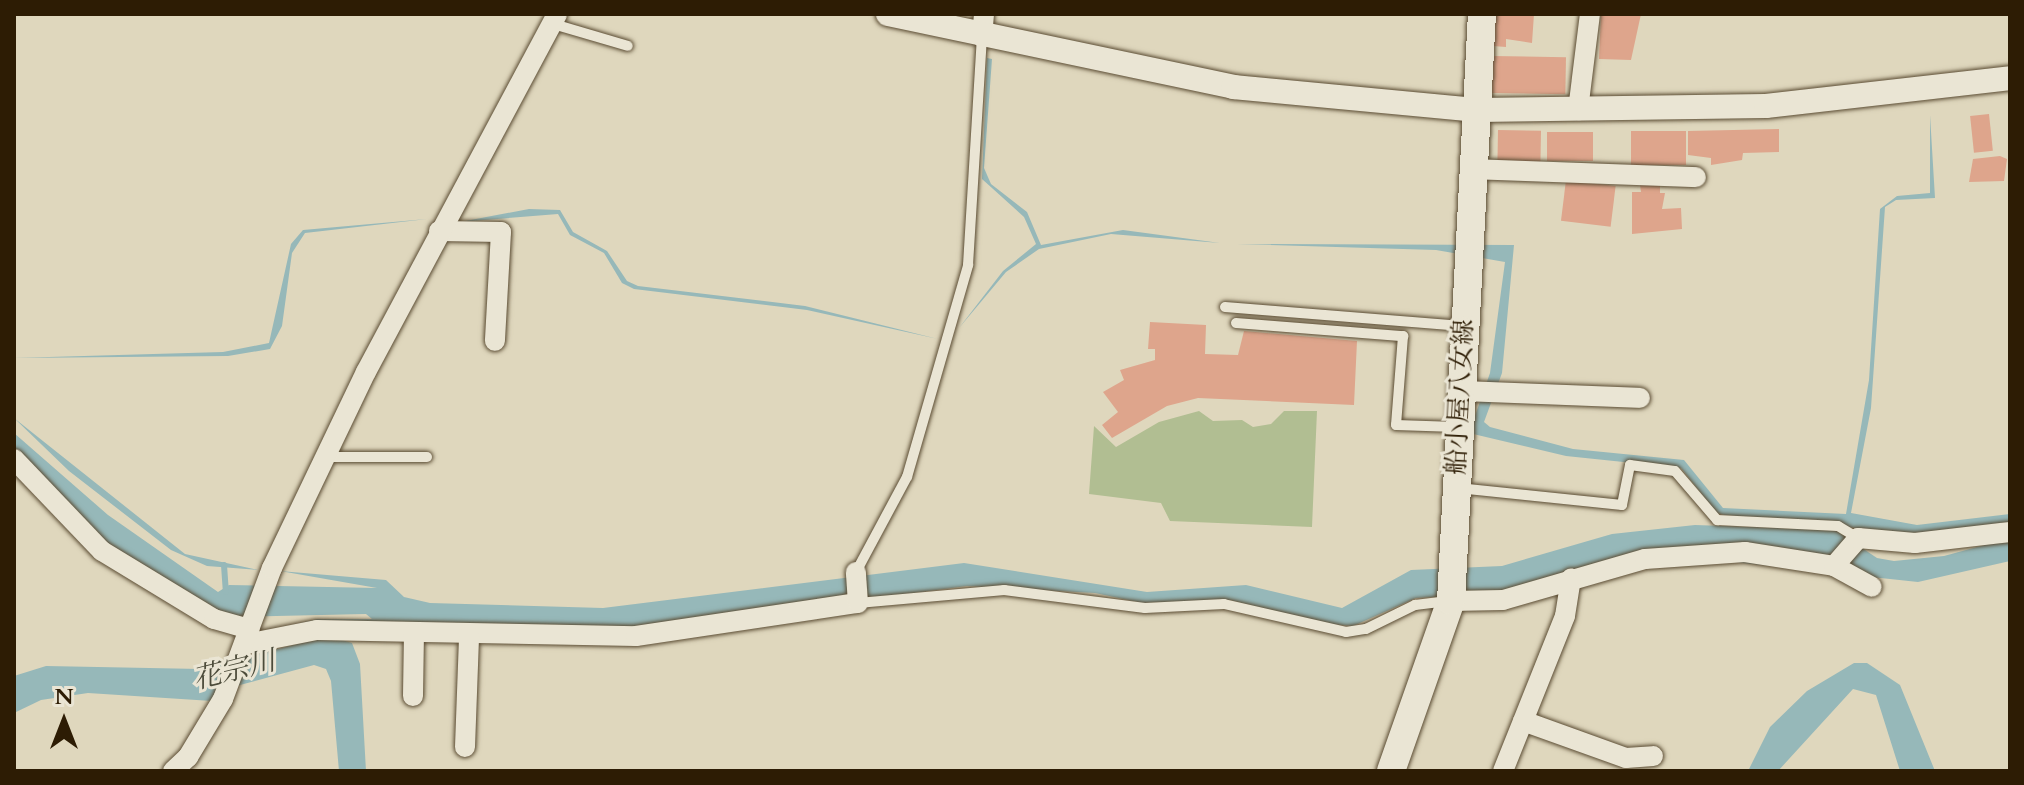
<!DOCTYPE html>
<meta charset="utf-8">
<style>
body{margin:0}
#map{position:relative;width:2024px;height:785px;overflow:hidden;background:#dfd7bd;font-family:Cardo,"Noto Serif JP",serif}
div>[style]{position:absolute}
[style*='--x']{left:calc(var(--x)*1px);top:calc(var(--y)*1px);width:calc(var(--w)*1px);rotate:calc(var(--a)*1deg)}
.green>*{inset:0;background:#b1be92}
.water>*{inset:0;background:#96b8b9}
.stream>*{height:6px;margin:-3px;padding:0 3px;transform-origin:3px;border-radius:3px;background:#96b8b9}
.building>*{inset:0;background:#dea58c;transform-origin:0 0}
.roads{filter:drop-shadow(0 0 2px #5a4b32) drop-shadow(0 0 2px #5a4b32)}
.service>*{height:10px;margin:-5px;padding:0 5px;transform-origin:5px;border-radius:5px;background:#eae5d4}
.minor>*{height:20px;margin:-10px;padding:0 10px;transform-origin:10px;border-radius:10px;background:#eae5d4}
.tertiary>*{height:24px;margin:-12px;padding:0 12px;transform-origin:12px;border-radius:12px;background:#eae5d4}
.secondary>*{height:28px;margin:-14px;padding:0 14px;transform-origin:14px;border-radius:14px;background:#eae5d4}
span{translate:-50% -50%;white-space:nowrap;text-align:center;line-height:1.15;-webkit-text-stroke:6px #eae5d4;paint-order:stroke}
.street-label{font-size:26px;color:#2d1c04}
.water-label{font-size:28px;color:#4c4b3a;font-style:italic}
.frame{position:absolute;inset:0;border:16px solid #2d1c04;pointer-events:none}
.north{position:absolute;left:24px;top:681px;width:80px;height:80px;-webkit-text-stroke:6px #eae5d4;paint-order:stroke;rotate:0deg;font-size:22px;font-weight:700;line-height:32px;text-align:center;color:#2d1c04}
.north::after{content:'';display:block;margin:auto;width:28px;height:36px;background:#2d1c04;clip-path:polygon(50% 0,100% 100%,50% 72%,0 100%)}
</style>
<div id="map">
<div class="green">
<div style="clip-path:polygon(1199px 411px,1213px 421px,1242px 420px,1253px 427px,1271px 424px,1284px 411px,1317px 411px,1312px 527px,1170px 521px,1161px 503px,1089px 494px,1094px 426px,1116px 447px,1159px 422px)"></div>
</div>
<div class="water">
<div style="clip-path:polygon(987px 58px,992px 59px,984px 168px,991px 184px,1027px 212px,1041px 245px,1123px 230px,1220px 243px,1111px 234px,1039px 249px,1006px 272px,959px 328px,1003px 271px,1036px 244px,1024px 217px,982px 179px)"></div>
<div style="clip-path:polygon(1930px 115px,1935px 198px,1896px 200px,1885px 207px,1871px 408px,1851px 513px,1917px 525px,2010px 514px,2010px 525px,1936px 536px,1725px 515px,1717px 513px,1681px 468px,1566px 456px,1469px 433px,1490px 373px,1505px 262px,1436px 250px,1237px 244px,1514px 245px,1502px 373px,1484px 422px,1490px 427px,1573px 449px,1684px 460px,1723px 508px,1846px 514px,1869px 380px,1880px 209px,1897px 196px,1930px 193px)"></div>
<div style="clip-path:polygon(529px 209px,560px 210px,573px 232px,607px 251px,627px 281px,638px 286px,805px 306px,938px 339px,807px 310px,634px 289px,622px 283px,604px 253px,570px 235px,558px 214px,460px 222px)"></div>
<div style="clip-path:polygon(427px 219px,305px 233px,292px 253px,282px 326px,270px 349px,228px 356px,14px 358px,223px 352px,269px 343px,291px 244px,303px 230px)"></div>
<div style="clip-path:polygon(14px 418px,185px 554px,258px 570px,207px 566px,171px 550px,69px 471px)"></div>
<div style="clip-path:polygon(14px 433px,108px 515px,218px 592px,229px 585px,377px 588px,280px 571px,386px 580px,404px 597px,430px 603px,603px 608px,964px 563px,1147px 592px,1246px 585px,1342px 608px,1411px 570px,1502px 566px,1612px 534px,1695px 525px,1835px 530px,1877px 558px,1894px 561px,1944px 556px,2010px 538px,2010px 561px,1918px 582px,1649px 553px,1500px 593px,1416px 598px,1353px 626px,1317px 623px,1230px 600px,1142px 603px,1095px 593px,967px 586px,647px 628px,267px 631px,317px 619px,372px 619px,366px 614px,227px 617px,127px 563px,14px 452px)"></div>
<div style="clip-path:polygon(328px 636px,352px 643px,360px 664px,366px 771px,339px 771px,331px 681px,326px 669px,314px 665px,240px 685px,212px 701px,88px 693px,41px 700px,14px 713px,14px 676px,46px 666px,201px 669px)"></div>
<div style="clip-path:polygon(1854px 663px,1867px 663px,1900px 685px,1935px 771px,1900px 771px,1876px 695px,1853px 689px,1778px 771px,1748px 771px,1770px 727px,1807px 691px)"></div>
</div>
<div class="stream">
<div style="--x:224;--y:565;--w:27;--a:86"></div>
</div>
<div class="building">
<div style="clip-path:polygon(1494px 14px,1534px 14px,1532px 43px,1506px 39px,1506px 47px,1493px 46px)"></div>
<div style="clip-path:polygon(1601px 14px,1641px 14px,1631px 60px,1599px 59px)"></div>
<div style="left:1492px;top:56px;width:74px;height:37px;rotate:1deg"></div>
<div style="left:1989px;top:114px;width:37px;height:19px;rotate:84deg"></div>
<div style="clip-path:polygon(1779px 129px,1779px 152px,1743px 153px,1742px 160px,1711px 165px,1711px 158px,1688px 155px,1688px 131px)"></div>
<div style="left:1498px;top:130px;width:43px;height:33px;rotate:1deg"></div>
<div style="left:1631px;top:131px;width:55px;height:34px"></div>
<div style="left:1547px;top:132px;width:46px;height:29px"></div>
<div style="clip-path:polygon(2000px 156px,2007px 159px,2004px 181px,1969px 182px,1973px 159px)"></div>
<div style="left:1566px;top:180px;width:50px;height:41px;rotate:7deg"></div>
<div style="clip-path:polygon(1640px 185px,1660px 185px,1660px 193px,1665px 193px,1662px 209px,1681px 208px,1682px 229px,1632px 234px,1632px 192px,1641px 192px)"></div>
<div style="clip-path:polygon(1150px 322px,1206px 325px,1205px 354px,1238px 355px,1244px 331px,1357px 341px,1354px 405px,1198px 398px,1167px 406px,1112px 438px,1102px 425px,1118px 412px,1103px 392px,1124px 380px,1120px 370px,1155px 360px,1155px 349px,1148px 349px)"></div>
</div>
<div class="roads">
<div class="service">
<div style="--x:550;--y:23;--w:81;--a:16.4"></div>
<div style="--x:1225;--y:307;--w:238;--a:4.6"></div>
<div style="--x:1236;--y:323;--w:168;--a:4.5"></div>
<div style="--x:1403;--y:336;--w:89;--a:94.5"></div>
<div style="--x:1396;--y:425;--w:60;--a:1.9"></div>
<div style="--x:325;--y:457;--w:102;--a:0"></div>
<div style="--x:1458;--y:488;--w:165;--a:5.9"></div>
<div style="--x:1622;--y:505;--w:41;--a:-78.7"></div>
<div style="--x:1630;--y:465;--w:45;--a:7.6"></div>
<div style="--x:1675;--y:471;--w:65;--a:49.4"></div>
<div style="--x:1717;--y:520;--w:121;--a:2.8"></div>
<div style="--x:1838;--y:526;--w:23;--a:31"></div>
<div style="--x:856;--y:572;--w:108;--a:-61.8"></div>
<div style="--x:907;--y:477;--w:221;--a:-73.9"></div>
<div style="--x:968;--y:265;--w:228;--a:-86.5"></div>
<div style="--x:858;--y:603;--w:147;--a:-5.1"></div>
<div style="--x:1004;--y:590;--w:142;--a:7.3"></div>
<div style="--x:1145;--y:608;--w:79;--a:-2.9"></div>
<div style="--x:1224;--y:604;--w:125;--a:12.9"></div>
<div style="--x:1346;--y:632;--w:20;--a:-9"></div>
<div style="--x:1366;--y:629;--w:55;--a:-26.1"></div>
<div style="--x:1415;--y:605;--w:33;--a:-7"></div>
</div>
<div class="minor">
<div style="--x:982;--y:37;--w:23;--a:-85"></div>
<div style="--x:1578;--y:110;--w:97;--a:-82.9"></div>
<div style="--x:1473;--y:169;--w:223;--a:2.1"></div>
<div style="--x:439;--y:231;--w:62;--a:0.9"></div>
<div style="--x:501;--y:232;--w:109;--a:93.2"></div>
<div style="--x:1460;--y:391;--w:180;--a:2.2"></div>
<div style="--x:14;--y:459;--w:127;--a:46.3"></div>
<div style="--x:102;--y:551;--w:131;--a:31.3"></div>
<div style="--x:214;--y:619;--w:37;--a:16"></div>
<div style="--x:1834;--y:566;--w:43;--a:28.9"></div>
<div style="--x:1451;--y:601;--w:52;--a:-1.1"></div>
<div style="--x:1503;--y:600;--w:148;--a:-16.1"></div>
<div style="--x:1645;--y:559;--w:100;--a:-4"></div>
<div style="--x:1745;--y:552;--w:90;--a:8.9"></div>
<div style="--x:1834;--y:566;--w:37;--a:-49"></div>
<div style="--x:1858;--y:538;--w:57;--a:5"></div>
<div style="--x:1915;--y:543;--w:96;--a:-6.6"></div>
<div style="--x:246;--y:644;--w:72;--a:-11.2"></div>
<div style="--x:317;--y:630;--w:319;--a:1.1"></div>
<div style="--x:636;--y:636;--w:224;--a:-8.5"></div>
<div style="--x:858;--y:603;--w:31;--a:-94"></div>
<div style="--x:413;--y:696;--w:62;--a:-89.1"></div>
<div style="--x:1523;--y:721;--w:109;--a:19.8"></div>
<div style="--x:1626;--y:758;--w:27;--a:-4"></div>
<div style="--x:465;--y:747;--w:111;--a:-87.9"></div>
<div style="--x:173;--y:771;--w:21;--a:-43"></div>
<div style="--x:188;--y:757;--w:68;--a:-58.9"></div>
<div style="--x:223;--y:699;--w:140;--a:-69.5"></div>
<div style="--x:272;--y:568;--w:217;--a:-64.4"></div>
<div style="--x:366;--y:372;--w:406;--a:-61.9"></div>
<div style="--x:1503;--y:771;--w:167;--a:-68.2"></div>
<div style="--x:1565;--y:616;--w:38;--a:-81"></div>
</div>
<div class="tertiary">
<div style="--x:888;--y:14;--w:353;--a:11.9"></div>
<div style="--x:1233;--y:87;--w:246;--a:5.4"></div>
<div style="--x:1478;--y:110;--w:288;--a:-0.8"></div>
<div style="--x:1766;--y:106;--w:246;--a:-6.5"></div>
</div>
<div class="secondary">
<div style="--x:1391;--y:771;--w:180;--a:-70.6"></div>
<div style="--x:1451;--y:601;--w:588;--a:-86.98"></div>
</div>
</div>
<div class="street-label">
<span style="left:1460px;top:397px;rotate:-87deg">船小屋八女線</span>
</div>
<div class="water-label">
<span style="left:234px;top:670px;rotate:-14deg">花宗川</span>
</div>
<div class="frame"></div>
<div class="north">N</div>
</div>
